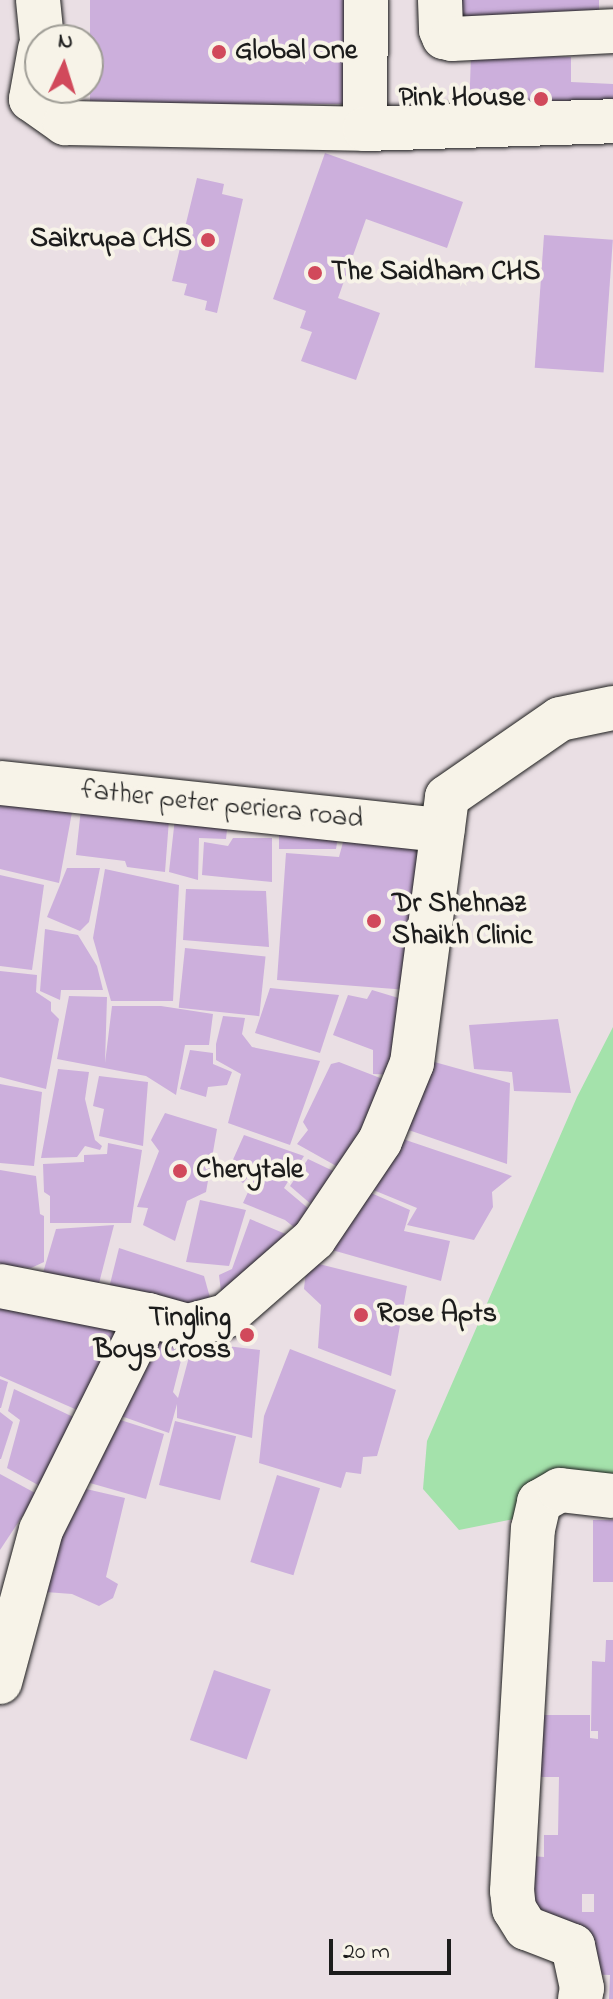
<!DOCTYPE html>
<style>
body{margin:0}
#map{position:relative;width:613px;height:1999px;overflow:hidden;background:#eadfe4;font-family:"Indie Flower",sans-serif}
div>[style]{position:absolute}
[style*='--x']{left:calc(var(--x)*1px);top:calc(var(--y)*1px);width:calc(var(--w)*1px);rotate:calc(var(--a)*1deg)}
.green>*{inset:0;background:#a4e2ab}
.building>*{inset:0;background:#ccafdc;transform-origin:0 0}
.roads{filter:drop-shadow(0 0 2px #1c1c1c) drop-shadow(0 0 2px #1c1c1c)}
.minor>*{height:44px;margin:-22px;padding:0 22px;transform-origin:22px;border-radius:22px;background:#f7f3e8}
.dots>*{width:22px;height:22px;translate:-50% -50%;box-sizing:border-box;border:4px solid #f7f3e8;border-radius:50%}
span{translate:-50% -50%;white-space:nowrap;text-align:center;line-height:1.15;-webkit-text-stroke:8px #f7f3e8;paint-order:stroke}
.poi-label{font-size:28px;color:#1c1c1c;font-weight:700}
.left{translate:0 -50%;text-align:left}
.right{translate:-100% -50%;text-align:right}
.street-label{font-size:28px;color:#1c1c1c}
.north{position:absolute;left:24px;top:24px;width:80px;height:80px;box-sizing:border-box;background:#f7f3e8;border:2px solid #9f9d96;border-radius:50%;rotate:4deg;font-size:22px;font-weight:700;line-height:32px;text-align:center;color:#1c1c1c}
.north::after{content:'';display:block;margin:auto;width:28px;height:36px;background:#d1495b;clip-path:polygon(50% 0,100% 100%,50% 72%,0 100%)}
.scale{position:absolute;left:329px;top:1939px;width:122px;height:36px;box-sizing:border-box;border:4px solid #1c1c1c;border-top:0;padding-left:10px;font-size:24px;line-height:28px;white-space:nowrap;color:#1c1c1c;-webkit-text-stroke:6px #f7f3e8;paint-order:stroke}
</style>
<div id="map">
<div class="green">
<div style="clip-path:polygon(613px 1027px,613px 1506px,589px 1504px,459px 1530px,423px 1489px,427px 1441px,577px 1097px)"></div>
</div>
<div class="building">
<div style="left:90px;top:0;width:258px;height:104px"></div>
<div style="clip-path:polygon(450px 0,599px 0,599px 19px,451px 33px)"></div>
<div style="clip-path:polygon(471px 54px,571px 57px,571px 82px,613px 84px,613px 118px,469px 114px)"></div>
<div style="clip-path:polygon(325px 153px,463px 202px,447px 248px,366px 219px,338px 298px,380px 313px,356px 380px,301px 361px,312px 332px,300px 328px,306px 311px,273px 299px)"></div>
<div style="clip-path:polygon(197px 178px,224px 184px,222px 194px,243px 199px,217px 313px,205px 310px,207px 301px,184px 295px,187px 284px,172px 281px)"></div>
<div style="left:544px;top:235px;width:69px;height:133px;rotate:4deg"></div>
<div style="clip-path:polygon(0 787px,75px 796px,59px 883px,0 869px)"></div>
<div style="clip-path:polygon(82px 799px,170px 807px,165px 872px,127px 867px,125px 861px,76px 855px)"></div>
<div style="clip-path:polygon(176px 809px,270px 832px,227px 830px,226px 839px,199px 838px,198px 880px,169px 872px)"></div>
<div style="clip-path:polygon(279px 820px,340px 825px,336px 849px,279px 849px)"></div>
<div style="clip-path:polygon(346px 831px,423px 838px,408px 990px,277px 980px,286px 853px,339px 857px)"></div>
<div style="clip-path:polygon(233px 838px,272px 838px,272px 882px,202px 875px,204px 842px,228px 846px)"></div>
<div style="clip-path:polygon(67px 868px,100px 868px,89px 922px,80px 931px,47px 917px)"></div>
<div style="clip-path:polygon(105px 869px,179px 885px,173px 1001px,111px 1001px,93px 938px)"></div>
<div style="clip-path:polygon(0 875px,44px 885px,32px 970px,0 966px)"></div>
<div style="clip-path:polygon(186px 889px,266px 891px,269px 947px,183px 940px)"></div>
<div style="clip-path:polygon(45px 929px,78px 935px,97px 966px,103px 990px,61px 990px,60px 1000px,40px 991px)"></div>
<div style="left:185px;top:948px;width:81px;height:60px;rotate:6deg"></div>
<div style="clip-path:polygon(0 971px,37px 975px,36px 992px,51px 1002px,51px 1011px,59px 1019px,46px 1089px,0 1077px)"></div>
<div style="clip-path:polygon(270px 988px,339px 995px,320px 1053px,255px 1033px)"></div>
<div style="clip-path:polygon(372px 990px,415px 1003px,394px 1075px,373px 1074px,373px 1050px,333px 1035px,348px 995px,367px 999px)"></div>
<div style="clip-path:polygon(69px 996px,107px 997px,105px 1063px,112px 1006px,161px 1006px,213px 1014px,209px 1045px,185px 1045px,176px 1095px,146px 1076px,57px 1059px)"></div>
<div style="clip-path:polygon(223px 1016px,245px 1018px,242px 1034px,252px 1047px,320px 1061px,290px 1145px,228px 1123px,241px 1074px,216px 1060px,216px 1044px)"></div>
<div style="clip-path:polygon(558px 1019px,571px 1093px,514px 1091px,512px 1072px,474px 1069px,469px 1025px)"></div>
<div style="clip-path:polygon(190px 1050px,213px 1053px,213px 1064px,232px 1072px,227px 1085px,208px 1087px,206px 1097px,180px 1089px)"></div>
<div style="clip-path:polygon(420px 1058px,510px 1083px,507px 1164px,397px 1126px)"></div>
<div style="clip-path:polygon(339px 1062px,393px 1083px,347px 1172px,297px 1144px,308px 1130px,303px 1122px,331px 1064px)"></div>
<div style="clip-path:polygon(58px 1069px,89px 1072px,85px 1099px,95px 1140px,102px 1146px,100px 1150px,85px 1146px,77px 1157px,41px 1158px)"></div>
<div style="clip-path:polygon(99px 1076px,148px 1082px,143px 1146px,99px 1136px,104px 1109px,93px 1106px)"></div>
<div style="clip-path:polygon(0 1084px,42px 1092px,34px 1166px,0 1163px)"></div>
<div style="clip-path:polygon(165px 1113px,217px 1129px,206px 1192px,187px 1201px,175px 1241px,143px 1225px,148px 1208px,137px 1207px,159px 1151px,151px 1140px)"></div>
<div style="clip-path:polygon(388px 1134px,512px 1176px,492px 1192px,493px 1207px,474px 1240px,407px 1225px,417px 1208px,366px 1187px)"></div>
<div style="clip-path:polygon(244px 1135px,304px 1156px,284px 1188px,309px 1209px,300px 1232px,285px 1220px,243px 1203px,254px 1179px,248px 1177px,243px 1183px,227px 1173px)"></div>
<div style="clip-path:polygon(108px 1143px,142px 1150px,131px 1223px,50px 1223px,50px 1196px,44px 1192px,43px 1164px,84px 1162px,84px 1155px,107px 1154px)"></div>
<div style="clip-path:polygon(308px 1159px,346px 1177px,319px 1211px,290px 1186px)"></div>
<div style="clip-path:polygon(0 1170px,36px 1176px,40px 1214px,44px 1216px,44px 1262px,31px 1268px,0 1266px)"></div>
<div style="clip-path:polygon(355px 1186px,410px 1210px,404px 1231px,450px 1241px,441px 1281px,325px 1248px)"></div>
<div style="clip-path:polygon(200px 1200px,246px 1210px,229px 1266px,186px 1262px)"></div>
<div style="clip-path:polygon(250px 1219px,300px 1240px,223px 1308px,219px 1275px,232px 1269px)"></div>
<div style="clip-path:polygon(114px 1225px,96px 1295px,40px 1283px,56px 1229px)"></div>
<div style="clip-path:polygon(119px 1248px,204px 1276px,214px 1312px,106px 1300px)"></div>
<div style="clip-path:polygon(307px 1261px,407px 1286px,391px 1376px,318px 1348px,321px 1305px,304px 1289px)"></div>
<div style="clip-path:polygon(0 1288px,134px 1315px,93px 1417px,0 1376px)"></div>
<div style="clip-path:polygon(147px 1329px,186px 1341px,173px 1392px,178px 1398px,193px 1342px,260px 1350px,252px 1438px,177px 1418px,177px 1404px,169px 1433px,107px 1411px)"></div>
<div style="clip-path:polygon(290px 1349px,396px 1390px,377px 1456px,363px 1457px,361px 1474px,346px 1472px,341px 1488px,259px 1463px,264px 1416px)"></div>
<div style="clip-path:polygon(0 1379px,8px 1382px,1px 1408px,0 1408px)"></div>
<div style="clip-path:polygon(14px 1389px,86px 1423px,49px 1491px,7px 1468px,20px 1420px,8px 1411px)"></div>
<div style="clip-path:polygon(0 1412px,13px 1422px,1px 1459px,0 1459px)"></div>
<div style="clip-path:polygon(105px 1415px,164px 1434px,146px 1499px,76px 1479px)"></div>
<div style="left:175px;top:1421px;width:63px;height:66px;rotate:14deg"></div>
<div style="clip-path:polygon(0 1474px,37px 1494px,0 1550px)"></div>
<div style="left:277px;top:1475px;width:45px;height:91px;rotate:17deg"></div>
<div style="clip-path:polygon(69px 1485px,125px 1498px,106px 1577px,118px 1584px,113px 1598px,99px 1606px,72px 1594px,33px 1591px)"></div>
<div style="left:593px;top:1520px;width:20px;height:62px"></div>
<div style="clip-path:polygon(evenodd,606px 1640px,613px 1640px,613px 1999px,609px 1999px,610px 1975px,582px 1974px,530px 1926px,531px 1856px,544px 1857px,544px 1835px,558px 1835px,559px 1777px,531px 1777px,532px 1715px,590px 1715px,590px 1738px,598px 1739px,598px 1731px,591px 1731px,592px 1661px,605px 1662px,606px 1640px,582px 1894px,594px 1894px,594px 1912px,582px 1912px,582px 1894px)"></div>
<div style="left:214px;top:1670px;width:60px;height:74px;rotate:19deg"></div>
</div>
<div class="roads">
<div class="minor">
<div style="--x:38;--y:0;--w:40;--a:84.3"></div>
<div style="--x:440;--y:0;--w:30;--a:88"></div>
<div style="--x:441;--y:30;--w:8;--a:67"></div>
<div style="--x:444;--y:37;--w:8;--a:14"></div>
<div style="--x:452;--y:39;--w:161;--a:-2.8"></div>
<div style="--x:40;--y:49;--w:51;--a:100.2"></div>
<div style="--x:31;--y:99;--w:42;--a:35.2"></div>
<div style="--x:65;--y:123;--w:300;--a:1.1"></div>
<div style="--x:365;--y:129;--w:129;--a:-89.6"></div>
<div style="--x:365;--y:129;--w:248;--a:-1.8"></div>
<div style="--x:0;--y:783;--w:445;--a:6.1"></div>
<div style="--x:0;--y:1286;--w:151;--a:11.1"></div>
<div style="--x:0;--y:1682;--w:157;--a:-74.9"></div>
<div style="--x:41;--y:1530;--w:240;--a:-63.5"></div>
<div style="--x:148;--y:1315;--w:41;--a:15.4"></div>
<div style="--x:188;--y:1326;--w:39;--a:-15"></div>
<div style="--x:226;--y:1316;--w:117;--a:-41.2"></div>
<div style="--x:314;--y:1239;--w:118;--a:-56"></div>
<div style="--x:380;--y:1141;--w:84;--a:-67.7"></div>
<div style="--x:412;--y:1063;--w:268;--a:-82.5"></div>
<div style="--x:447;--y:797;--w:137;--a:-34.6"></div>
<div style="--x:560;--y:719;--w:54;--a:-11.7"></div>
<div style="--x:580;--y:1999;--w:11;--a:-80"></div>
<div style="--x:582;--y:1988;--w:43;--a:-102.1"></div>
<div style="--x:573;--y:1946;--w:50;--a:-159"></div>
<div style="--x:526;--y:1928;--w:22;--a:-122"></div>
<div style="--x:514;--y:1909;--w:18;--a:-96"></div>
<div style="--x:512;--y:1891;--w:363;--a:-86.7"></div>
<div style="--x:533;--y:1529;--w:28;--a:-77"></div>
<div style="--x:539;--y:1502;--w:24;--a:-30"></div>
<div style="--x:560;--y:1490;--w:53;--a:6.5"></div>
</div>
</div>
<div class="dots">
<div style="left:219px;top:52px;background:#d1495b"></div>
<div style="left:541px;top:99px;background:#d1495b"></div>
<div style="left:208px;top:240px;background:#d1495b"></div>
<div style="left:315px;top:273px;background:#d1495b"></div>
<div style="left:374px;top:921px;background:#d1495b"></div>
<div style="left:180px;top:1171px;background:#d1495b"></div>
<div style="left:361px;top:1315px;background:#d1495b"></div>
<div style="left:247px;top:1335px;background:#d1495b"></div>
</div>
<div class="poi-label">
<span class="left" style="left:235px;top:52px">Global One</span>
<span class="right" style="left:525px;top:99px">Pink House</span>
<span class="right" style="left:192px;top:240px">Saikrupa CHS</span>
<span class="left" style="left:331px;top:273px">The Saidham CHS</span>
<span class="left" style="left:392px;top:921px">Dr Shehnaz<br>Shaikh Clinic</span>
<span class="left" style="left:196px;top:1171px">Cherytale</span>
<span class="left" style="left:377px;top:1315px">Rose Apts</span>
<span class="right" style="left:231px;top:1335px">Tingling<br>Boys Cross</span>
</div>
<div class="street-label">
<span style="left:222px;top:806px;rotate:6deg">father peter periera road</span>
</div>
<div class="north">N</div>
<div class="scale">20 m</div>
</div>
